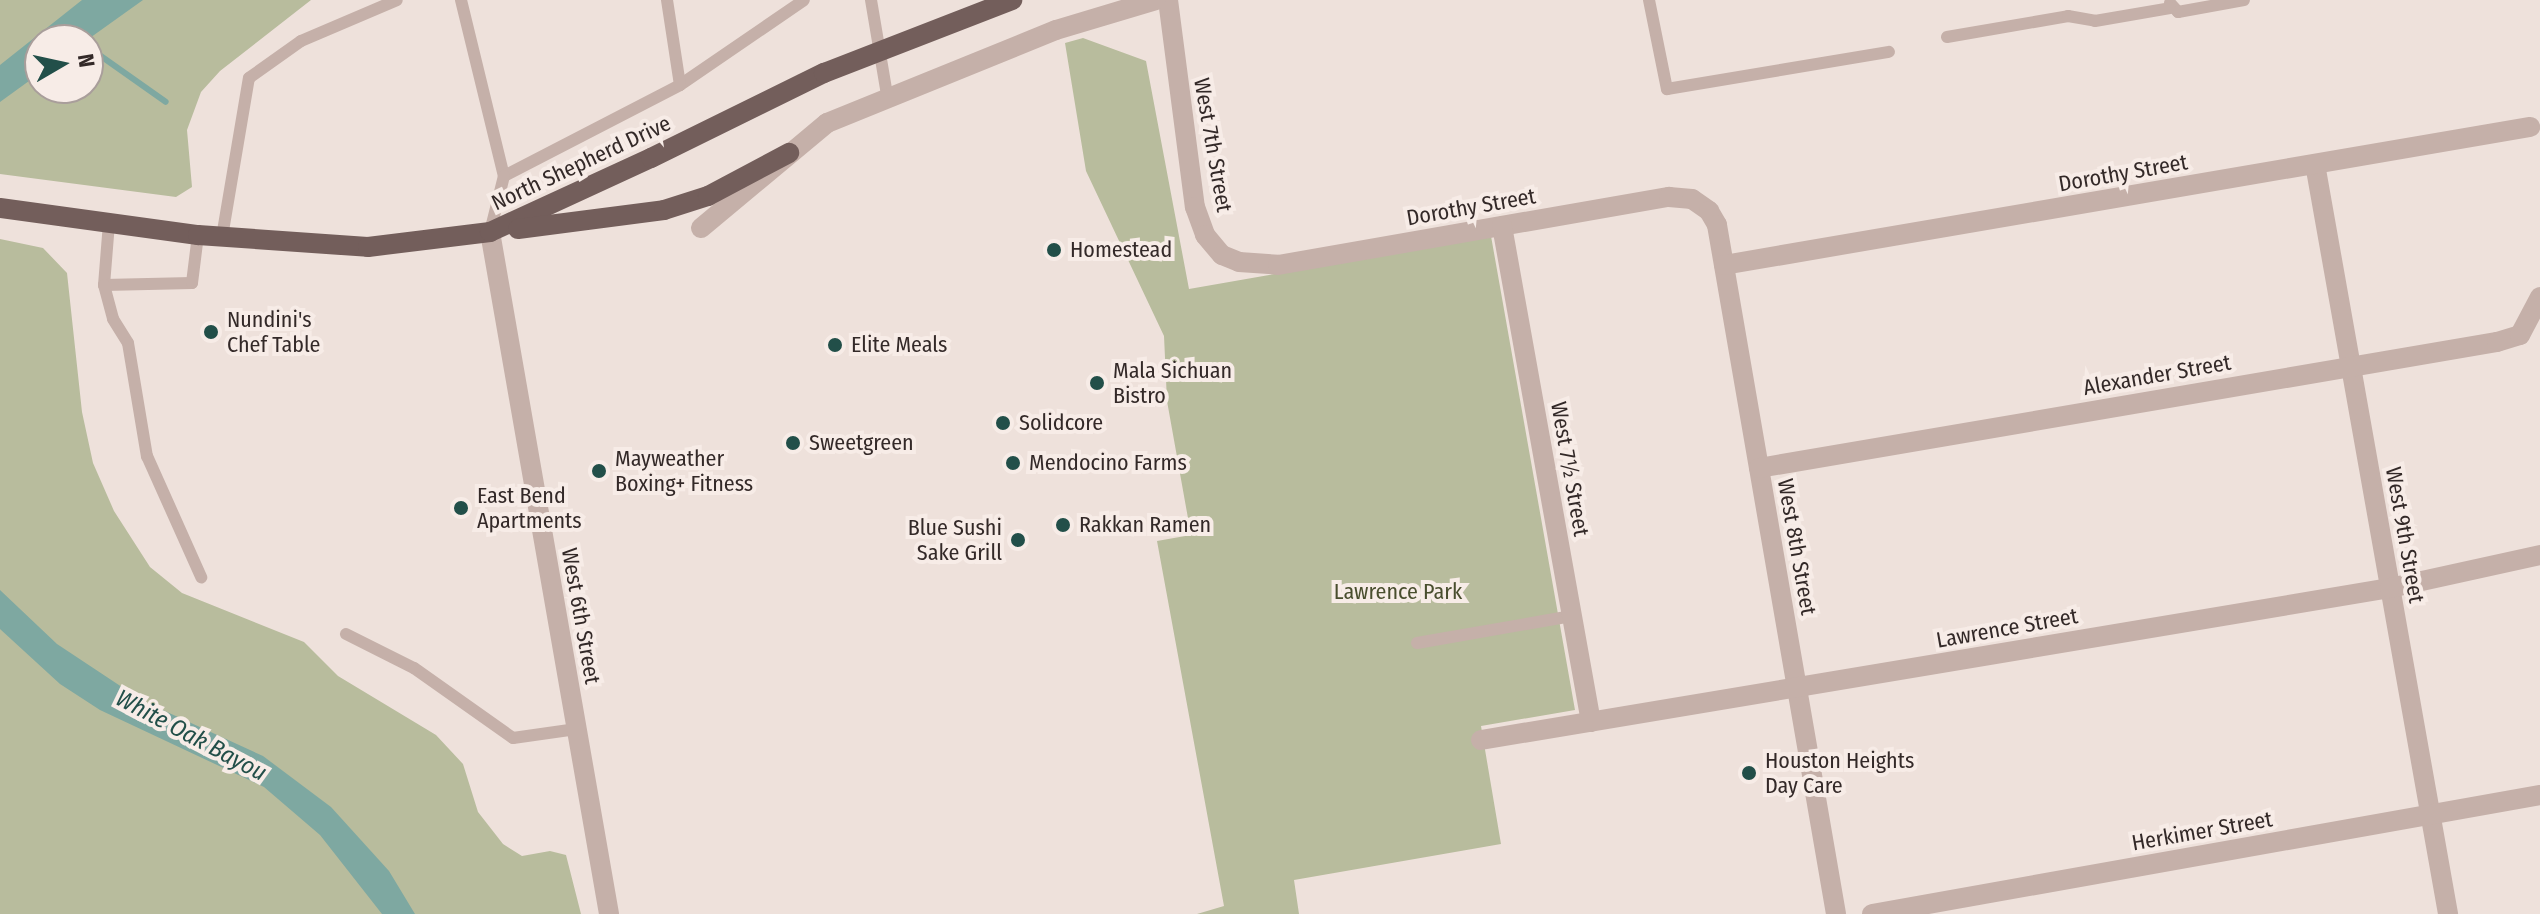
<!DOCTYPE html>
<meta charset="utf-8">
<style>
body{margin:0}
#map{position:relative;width:2540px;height:914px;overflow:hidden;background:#eee1db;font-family:"Fira Sans Condensed",sans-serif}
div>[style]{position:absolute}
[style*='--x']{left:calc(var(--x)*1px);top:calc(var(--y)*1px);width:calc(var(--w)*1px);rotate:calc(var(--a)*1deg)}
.green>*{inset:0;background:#b8bc9d}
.water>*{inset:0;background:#7ea8a1}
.stream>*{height:6px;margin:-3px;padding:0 3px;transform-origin:3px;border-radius:3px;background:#7ea8a1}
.lane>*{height:12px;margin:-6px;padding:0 6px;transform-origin:6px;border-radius:6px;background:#c5b0a9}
.street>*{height:20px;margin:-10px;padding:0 10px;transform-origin:10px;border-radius:10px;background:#c5b0a9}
.primary>*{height:20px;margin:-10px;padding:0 10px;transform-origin:10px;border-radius:10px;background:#735e5b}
.primary-bridge>*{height:20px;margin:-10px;padding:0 10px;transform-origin:10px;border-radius:10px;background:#735e5b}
.dots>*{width:22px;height:22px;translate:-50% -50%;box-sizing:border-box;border:4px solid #f7ece7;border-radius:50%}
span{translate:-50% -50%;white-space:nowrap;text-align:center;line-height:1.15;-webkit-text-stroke:8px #f7ece7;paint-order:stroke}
.street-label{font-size:22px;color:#332928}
.poi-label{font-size:22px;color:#332928}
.left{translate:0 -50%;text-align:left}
.right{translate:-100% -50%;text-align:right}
.park-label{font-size:22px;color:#494e2e}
.water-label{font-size:24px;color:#224f49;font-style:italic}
.north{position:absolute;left:24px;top:24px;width:80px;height:80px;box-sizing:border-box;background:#f7ece7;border:2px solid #a99e9b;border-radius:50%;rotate:81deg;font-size:22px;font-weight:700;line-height:32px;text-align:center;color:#332928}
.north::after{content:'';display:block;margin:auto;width:28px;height:36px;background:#224f49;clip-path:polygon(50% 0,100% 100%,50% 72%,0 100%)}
</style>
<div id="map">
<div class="green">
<div style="clip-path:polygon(evenodd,0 0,311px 0,220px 71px,201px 92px,187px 130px,192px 187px,176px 197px,0 174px,0 0,40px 40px,88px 40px,88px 88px,40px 88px,40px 40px)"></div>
<div style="clip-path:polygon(1083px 38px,1146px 61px,1189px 289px,1491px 236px,1575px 710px,1481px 726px,1501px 844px,1294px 880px,1299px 914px,1197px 914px,1224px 906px,1157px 541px,1191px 535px,1167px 401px,1164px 336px,1086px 171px,1065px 43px)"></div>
<div style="clip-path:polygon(0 239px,43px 248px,67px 273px,82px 412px,93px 463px,114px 511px,150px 567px,182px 593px,304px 642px,338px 676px,436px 735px,463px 764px,478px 812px,503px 844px,522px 856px,550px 851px,566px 855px,581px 914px,0 914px)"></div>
</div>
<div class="water">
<div style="clip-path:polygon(82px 0,143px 0,87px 40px,40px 40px,40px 73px,0 102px,0 65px)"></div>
<div style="clip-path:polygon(0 590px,57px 644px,143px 701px,263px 756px,331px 807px,389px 871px,415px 914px,382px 914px,320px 835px,264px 787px,100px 710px,60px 684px,0 629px)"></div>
</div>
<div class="stream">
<div style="--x:88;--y:47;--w:95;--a:35.2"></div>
</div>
<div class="lane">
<div style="--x:461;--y:0;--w:181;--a:76.3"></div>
<div style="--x:504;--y:176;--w:198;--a:-27.3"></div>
<div style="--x:680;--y:85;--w:150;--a:-34.4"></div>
<div style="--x:667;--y:0;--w:86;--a:81.3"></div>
<div style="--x:871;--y:0;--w:96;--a:80.4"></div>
<div style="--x:1649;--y:0;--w:91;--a:78.6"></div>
<div style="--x:1667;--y:89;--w:225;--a:-9.5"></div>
<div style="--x:2170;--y:3;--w:12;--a:48"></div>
<div style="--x:2178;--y:12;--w:67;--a:-10.3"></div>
<div style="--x:1947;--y:37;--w:123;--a:-9.8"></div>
<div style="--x:2068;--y:16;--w:27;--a:10"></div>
<div style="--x:2095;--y:21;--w:76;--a:-9.8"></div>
<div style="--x:109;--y:223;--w:62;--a:94.6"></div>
<div style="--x:104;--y:285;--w:88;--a:-1.3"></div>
<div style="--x:192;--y:283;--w:48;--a:-82.9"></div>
<div style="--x:490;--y:232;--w:58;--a:-76"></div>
<div style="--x:222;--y:237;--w:161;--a:-80.4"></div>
<div style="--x:249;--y:78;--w:64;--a:-35.4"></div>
<div style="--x:301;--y:41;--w:104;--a:-23.1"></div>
<div style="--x:104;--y:285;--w:35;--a:75"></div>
<div style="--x:113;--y:319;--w:28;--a:58"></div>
<div style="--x:128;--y:343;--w:115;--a:80.5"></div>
<div style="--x:147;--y:456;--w:133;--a:65.9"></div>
<div style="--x:346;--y:634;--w:76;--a:26.6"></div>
<div style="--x:414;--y:668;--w:121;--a:35.3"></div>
<div style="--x:513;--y:738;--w:64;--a:-8.1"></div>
<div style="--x:1417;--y:643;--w:157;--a:-9.9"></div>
</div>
<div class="street">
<div style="--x:1168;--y:0;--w:209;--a:82.6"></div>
<div style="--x:1195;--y:207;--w:30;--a:70"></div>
<div style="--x:1205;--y:235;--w:26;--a:50"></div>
<div style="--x:1222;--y:255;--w:18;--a:22"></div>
<div style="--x:1239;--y:262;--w:39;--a:4"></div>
<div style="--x:1278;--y:265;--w:397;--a:-9.9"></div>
<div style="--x:1669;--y:197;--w:23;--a:5"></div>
<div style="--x:1692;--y:199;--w:21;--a:35"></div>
<div style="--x:1709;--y:211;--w:16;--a:60"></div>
<div style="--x:1717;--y:225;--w:699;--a:80.2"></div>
<div style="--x:2315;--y:164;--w:762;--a:79.94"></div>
<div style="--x:1502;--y:226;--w:504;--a:79.83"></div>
<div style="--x:701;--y:228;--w:164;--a:-39.8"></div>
<div style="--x:827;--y:123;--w:247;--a:-22.1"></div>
<div style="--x:1056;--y:30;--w:104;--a:-16.7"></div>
<div style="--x:490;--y:232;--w:692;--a:80.1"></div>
<div style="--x:1724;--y:265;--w:818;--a:-9.72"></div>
<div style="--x:1759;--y:468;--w:749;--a:-9.69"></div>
<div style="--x:2497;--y:342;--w:24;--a:-17"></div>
<div style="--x:2520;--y:335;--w:43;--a:-62.2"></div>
<div style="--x:1481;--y:740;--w:922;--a:-9.49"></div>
<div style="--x:2390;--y:588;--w:154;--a:-12.4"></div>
<div style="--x:1872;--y:914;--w:679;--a:-10.1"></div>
</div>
<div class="primary">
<div style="--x:0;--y:208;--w:200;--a:7.8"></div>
<div style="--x:198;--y:235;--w:170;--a:4"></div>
<div style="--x:368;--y:247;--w:123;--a:-7"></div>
<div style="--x:490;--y:232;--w:177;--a:-24.7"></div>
<div style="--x:518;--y:229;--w:147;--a:-7.4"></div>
<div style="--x:664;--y:210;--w:46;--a:-17.7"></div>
<div style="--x:708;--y:196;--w:92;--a:-28"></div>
</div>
<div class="primary-bridge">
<div style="--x:651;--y:158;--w:193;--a:-26.2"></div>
<div style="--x:824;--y:73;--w:202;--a:-21.2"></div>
</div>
<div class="dots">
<div style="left:1054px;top:250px;background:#224f49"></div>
<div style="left:211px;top:332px;background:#224f49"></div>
<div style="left:835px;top:345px;background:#224f49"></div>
<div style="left:1097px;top:383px;background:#224f49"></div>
<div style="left:1003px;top:423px;background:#224f49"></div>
<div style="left:793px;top:443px;background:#224f49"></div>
<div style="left:1013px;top:463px;background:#224f49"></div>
<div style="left:599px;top:471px;background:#224f49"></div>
<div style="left:461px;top:508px;background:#224f49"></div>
<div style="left:1063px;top:525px;background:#224f49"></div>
<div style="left:1018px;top:540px;background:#224f49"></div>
<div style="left:1749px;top:773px;background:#224f49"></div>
</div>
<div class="street-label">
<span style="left:1213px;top:145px;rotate:80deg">West 7th Street</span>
<span style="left:581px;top:163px;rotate:-25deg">North Shepherd Drive</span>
<span style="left:2123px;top:173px;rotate:-10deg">Dorothy Street</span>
<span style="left:1471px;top:207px;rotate:-10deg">Dorothy Street</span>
<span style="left:2157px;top:375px;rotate:-10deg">Alexander Street</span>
<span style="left:1570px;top:469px;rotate:80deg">West 7½ Street</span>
<span style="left:2405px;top:535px;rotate:80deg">West 9th Street</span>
<span style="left:1797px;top:547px;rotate:80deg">West 8th Street</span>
<span style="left:581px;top:616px;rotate:80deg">West 6th Street</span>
<span style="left:2007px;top:628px;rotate:-10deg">Lawrence Street</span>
<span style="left:2202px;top:831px;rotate:-10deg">Herkimer Street</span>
</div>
<div class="poi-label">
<span class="left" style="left:1070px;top:250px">Homestead</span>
<span class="left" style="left:227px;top:332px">Nundini's<br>Chef Table</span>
<span class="left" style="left:851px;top:345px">Elite Meals</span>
<span class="left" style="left:1113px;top:383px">Mala Sichuan<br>Bistro</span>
<span class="left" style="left:1019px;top:423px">Solidcore</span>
<span class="left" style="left:809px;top:443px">Sweetgreen</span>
<span class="left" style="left:615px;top:471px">Mayweather<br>Boxing+ Fitness</span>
<span class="left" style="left:1029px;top:463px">Mendocino Farms</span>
<span class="left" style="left:477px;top:508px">East Bend<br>Apartments</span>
<span class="left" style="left:1079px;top:525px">Rakkan Ramen</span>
<span class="right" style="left:1002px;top:540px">Blue Sushi<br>Sake Grill</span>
<span class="left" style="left:1765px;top:773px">Houston Heights<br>Day Care</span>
</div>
<div class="park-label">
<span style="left:1398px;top:592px">Lawrence Park</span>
</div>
<div class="water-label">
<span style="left:191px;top:736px;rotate:28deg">White Oak Bayou</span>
</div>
<div class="north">N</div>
</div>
